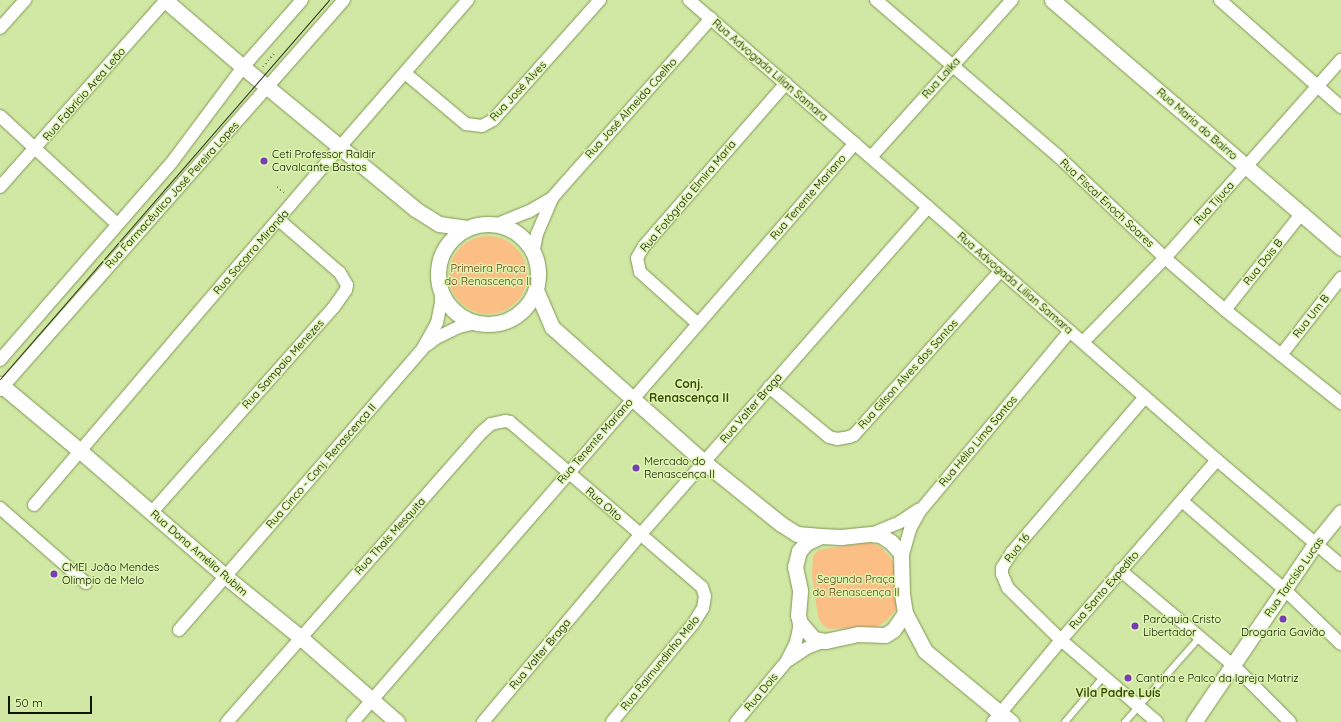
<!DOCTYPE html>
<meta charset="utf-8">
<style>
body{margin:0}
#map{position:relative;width:1341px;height:722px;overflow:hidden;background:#d0e8a3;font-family:Quicksand,sans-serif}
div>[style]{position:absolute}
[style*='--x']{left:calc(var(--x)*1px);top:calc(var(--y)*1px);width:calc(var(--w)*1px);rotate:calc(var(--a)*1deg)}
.green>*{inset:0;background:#fbbe85}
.round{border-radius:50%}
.path>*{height:2px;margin-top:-1px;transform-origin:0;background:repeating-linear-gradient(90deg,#748455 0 1px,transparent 0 4px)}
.roads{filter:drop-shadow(0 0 1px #809655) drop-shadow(0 0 1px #809655)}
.service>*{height:6px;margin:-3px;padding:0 3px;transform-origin:3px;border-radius:3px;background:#fff}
.minor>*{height:12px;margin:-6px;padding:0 6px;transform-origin:6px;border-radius:6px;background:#fff}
.tertiary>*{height:15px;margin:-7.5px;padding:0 7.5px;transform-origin:7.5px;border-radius:7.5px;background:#fff}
.tertiary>.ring{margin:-7.5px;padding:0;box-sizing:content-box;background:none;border:15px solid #fff;border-radius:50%}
.tram>*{height:1px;margin:-0.5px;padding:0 0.5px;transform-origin:0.5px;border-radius:0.5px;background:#2a3417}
.dots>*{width:11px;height:11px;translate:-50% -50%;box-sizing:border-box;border:2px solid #ddf5b0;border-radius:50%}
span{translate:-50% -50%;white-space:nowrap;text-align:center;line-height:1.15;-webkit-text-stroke:3px #ddf5b0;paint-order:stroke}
.street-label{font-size:11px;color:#0e1600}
.poi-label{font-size:11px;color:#0e1600}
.left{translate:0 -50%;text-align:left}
.park-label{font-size:11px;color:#653d10}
.neighbourhood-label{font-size:12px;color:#3b4d05;font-weight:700}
.scale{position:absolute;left:8px;top:696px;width:84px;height:18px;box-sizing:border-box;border:2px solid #0e1600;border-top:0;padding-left:5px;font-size:12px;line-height:14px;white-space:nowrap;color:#0e1600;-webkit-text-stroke:3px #ddf5b0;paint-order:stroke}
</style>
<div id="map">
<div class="green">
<div class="round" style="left:449px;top:236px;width:78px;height:78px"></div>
<div style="clip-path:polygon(869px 542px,881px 547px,893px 561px,896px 568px,897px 608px,888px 619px,877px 627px,828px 629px,821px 623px,818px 616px,812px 575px,813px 556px,819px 550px)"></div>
</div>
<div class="path">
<div style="--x:263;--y:67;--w:19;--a:-51"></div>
<div style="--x:277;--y:187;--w:11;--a:38"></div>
</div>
<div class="roads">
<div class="service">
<div style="--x:1065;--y:722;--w:60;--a:-49.7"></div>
<div style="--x:1125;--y:722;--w:113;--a:-48.6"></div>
</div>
<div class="minor">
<div style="--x:689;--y:0;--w:316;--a:40.9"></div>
<div style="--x:928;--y:207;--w:384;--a:41.2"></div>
<div style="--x:1217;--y:460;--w:162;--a:40.3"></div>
<div style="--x:876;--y:0;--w:241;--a:40.6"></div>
<div style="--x:1059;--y:157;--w:146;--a:43.6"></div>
<div style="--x:1165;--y:258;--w:79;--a:40.9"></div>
<div style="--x:1225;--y:310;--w:149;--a:38.7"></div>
<div style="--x:1220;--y:0;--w:162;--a:41.5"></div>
<div style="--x:0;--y:28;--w:38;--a:-48"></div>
<div style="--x:405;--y:73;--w:80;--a:39.9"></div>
<div style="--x:466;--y:124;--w:16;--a:7"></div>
<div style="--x:482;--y:126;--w:13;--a:-29"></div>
<div style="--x:493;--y:120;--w:161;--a:-48.3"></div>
<div style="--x:0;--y:116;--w:159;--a:42.7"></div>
<div style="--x:871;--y:157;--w:211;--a:-48.1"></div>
<div style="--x:0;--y:187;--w:250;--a:-48.4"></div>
<div style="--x:495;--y:225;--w:35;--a:-22"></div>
<div style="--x:528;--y:212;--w:28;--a:-30"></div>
<div style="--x:533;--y:254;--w:20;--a:-79"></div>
<div style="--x:537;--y:234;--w:39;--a:-67"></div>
<div style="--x:552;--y:198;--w:240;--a:-48.5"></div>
<div style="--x:1225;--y:310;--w:122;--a:-51.6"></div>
<div style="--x:698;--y:324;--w:78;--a:-138.1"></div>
<div style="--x:640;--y:272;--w:14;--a:-102"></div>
<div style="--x:637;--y:258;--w:14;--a:-60"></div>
<div style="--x:644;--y:246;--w:216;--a:-48.9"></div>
<div style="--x:1083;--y:342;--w:117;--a:-45.7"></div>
<div style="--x:1165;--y:258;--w:265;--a:-48.4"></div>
<div style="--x:427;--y:345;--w:11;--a:-38"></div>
<div style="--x:436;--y:338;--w:25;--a:-26"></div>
<div style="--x:459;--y:327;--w:12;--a:-14"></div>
<div style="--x:471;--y:324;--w:19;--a:0"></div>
<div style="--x:1281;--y:355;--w:98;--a:-52.1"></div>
<div style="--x:0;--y:360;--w:262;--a:-49"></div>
<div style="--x:172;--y:162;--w:119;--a:-53.2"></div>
<div style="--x:243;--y:67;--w:89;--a:-48.6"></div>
<div style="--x:769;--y:387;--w:78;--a:39.8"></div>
<div style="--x:829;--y:437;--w:8;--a:14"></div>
<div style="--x:837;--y:439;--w:12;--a:-9"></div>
<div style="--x:849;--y:437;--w:5;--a:-22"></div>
<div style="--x:854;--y:435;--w:220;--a:-48.3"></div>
<div style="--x:0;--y:390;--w:520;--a:-48.59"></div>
<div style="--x:1145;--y:397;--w:204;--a:130.6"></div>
<div style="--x:1012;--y:552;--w:19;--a:122"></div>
<div style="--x:1002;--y:568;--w:6;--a:90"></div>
<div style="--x:1002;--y:574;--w:15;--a:67"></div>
<div style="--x:1008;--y:588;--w:74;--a:44.5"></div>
<div style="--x:1061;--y:640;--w:126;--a:40.5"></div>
<div style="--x:1182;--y:501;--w:135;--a:40.8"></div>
<div style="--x:1284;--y:589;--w:79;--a:44"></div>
<div style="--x:34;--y:505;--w:471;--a:-49.5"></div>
<div style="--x:340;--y:147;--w:195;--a:-49"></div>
<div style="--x:0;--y:508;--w:114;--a:41.1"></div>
<div style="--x:152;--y:512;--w:274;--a:-48.4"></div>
<div style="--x:334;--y:307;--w:21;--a:-55"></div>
<div style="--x:346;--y:290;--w:5;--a:-79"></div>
<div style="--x:347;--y:285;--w:14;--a:-120"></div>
<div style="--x:340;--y:273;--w:81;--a:-139"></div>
<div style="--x:871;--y:534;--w:31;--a:-22"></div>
<div style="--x:900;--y:522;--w:22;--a:-34"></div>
<div style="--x:901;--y:561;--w:33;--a:-74"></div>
<div style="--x:910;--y:529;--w:21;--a:-61"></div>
<div style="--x:920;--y:511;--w:234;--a:-50.2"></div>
<div style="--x:1120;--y:570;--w:149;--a:40.1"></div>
<div style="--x:1234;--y:666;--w:79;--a:45"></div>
<div style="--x:179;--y:630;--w:373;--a:-49.1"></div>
<div style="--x:423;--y:348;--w:29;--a:-61"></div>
<div style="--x:437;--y:323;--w:20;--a:-79"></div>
<div style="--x:441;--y:303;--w:12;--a:-90"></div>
<div style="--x:789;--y:660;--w:22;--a:-34"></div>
<div style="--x:807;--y:648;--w:19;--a:-21"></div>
<div style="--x:227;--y:722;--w:386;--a:-48.7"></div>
<div style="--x:482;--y:432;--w:12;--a:-42"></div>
<div style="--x:491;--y:424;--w:14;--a:-12"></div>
<div style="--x:505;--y:421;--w:5;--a:11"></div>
<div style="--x:510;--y:422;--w:253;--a:40.7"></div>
<div style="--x:702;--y:587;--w:9;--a:72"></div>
<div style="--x:705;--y:596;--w:12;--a:99"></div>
<div style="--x:703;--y:608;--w:19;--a:122"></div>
<div style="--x:693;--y:624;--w:127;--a:129.6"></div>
<div style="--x:353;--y:722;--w:766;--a:-49.07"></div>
<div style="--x:483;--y:722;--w:244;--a:-50"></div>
<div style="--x:640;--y:535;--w:436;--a:-48.7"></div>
<div style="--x:736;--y:722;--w:78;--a:-50.2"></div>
<div style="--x:786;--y:662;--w:22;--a:-63"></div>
<div style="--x:796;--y:642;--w:19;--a:-78"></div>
<div style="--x:993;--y:722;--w:107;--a:-50.3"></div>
<div style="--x:1061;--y:640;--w:238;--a:-49.1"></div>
</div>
<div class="tertiary">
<div style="--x:165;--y:0;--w:103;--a:40.7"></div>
<div style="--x:243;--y:67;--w:223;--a:39.5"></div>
<div style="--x:415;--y:209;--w:28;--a:32"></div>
<div style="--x:439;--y:224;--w:28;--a:8"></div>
<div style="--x:1052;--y:0;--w:381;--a:40.6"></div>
<div class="ring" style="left:438px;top:224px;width:85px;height:85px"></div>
<div style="--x:536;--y:290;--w:40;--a:66.6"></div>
<div style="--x:552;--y:327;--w:203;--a:41.6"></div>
<div style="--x:704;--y:462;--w:99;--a:38.8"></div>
<div style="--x:781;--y:524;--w:19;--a:32"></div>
<div style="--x:797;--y:534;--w:24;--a:5"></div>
<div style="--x:0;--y:384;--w:103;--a:39.9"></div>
<div style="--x:79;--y:450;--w:194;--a:40.8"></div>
<div style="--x:226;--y:577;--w:95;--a:39"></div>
<div style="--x:300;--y:637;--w:129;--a:41.2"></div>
<div style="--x:871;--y:534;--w:9;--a:6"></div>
<div style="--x:880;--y:535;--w:13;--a:32"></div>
<div style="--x:891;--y:542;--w:15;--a:48"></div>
<div style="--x:901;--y:553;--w:41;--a:88.6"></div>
<div style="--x:902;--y:594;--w:19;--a:81"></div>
<div style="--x:905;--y:613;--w:21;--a:125"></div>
<div style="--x:893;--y:630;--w:9;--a:148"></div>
<div style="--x:885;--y:635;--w:27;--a:-178"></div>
<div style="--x:858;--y:634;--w:34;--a:168"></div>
<div style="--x:825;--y:641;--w:11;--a:-170"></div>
<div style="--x:814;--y:639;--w:21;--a:-131"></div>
<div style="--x:800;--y:623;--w:8;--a:-104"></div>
<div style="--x:798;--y:615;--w:25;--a:-85"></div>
<div style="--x:800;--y:590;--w:24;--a:-102"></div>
<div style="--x:795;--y:567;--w:16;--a:-76"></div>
<div style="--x:799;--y:551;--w:11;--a:-49"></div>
<div style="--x:806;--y:543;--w:17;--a:-25"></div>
<div style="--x:821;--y:536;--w:20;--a:3"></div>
<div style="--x:841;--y:537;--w:30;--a:-6"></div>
<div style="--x:905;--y:613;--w:43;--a:62.2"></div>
<div style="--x:925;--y:651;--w:112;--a:39.5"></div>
<div style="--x:1194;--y:722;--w:215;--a:-55.8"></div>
<div style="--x:1315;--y:544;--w:41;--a:-50.9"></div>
</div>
</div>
<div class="tram">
<div style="--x:0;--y:379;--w:502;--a:-49.04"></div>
</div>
<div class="dots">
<div style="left:264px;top:161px;background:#7a3eb4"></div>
<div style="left:636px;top:468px;background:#7a3eb4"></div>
<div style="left:54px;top:574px;background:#7a3eb4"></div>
<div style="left:1283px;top:619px;background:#7a3eb4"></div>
<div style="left:1135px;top:626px;background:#7a3eb4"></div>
<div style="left:1128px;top:678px;background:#7a3eb4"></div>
</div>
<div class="street-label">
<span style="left:770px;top:70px;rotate:41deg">Rua Advogada Lilian Samara</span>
<span style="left:941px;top:78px;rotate:-48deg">Rua Laika</span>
<span style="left:518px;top:91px;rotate:-47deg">Rua José Alves</span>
<span style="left:84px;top:94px;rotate:-49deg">Rua Fabrício Area Leão</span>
<span style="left:631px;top:108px;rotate:-48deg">Rua José Almeida Coelho</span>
<span style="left:1197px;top:124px;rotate:41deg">Rua Maria do Bairro</span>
<span style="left:172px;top:195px;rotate:-48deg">Rua Farmacêutico José Pereira Lopes</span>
<span style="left:688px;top:196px;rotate:-50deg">Rua Fotógrafa Elmira Maria</span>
<span style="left:808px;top:197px;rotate:-49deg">Rua Tenente Mariano</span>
<span style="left:1107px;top:203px;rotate:43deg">Rua Fiscal Enoch Soares</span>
<span style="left:1214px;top:203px;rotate:-48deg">Rua Tijuca</span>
<span style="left:251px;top:252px;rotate:-49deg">Rua Socorro Miranda</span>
<span style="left:1263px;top:262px;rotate:-51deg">Rua Dois B</span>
<span style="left:1015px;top:283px;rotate:41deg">Rua Advogada Lilian Samara</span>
<span style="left:1311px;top:316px;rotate:-52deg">Rua Um B</span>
<span style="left:283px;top:364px;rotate:-48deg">Rua Sampaio Menezes</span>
<span style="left:908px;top:374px;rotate:-48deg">Rua Gilson Alves dos Santos</span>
<span style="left:751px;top:408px;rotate:-49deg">Rua Valter Braga</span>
<span style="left:595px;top:441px;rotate:-49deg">Rua Tenente Mariano</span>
<span style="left:978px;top:441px;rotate:-50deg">Rua Hélio Lima Santos</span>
<span style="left:321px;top:466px;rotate:-49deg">Rua Cinco - Conj. Renascença II</span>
<span style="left:604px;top:504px;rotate:41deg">Rua Oito</span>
<span style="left:390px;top:536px;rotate:-48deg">Rua Thaís Mesquita</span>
<span style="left:1017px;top:548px;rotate:-52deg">Rua 16</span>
<span style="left:199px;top:553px;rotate:41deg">Rua Dona Amélia Rubim</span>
<span style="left:1294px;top:577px;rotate:-55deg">Rua Tarcísio Lucas</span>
<span style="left:1104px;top:590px;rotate:-49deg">Rua Santo Expedito</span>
<span style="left:540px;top:654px;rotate:-50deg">Rua Valter Braga</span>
<span style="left:660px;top:663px;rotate:-51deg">Rua Raimundinho Melo</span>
<span style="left:761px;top:692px;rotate:-50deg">Rua Dois</span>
</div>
<div class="poi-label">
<span class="left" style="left:272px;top:161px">Ceti Professor Raldir<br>Cavalcante Bastos</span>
<span class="left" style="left:644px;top:468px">Mercado do<br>Renascença II</span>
<span class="left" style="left:62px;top:574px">CMEI João Mendes<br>Olimpio de Melo</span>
<span class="left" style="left:1143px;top:626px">Paróquia Cristo<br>Libertador</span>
<span style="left:1283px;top:632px">Drogaria Gavião</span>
<span class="left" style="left:1136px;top:678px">Cantina e Palco da Igreja Matriz</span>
</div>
<div class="park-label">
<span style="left:488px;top:275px">Primeira Praça<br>do Renascença II</span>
<span style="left:856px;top:586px">Segunda Praça<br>do Renascença II</span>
</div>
<div class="neighbourhood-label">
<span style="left:689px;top:391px">Conj.<br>Renascença II</span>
<span style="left:1118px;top:693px">Vila Padre Luís</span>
</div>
<div class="scale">50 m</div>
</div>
